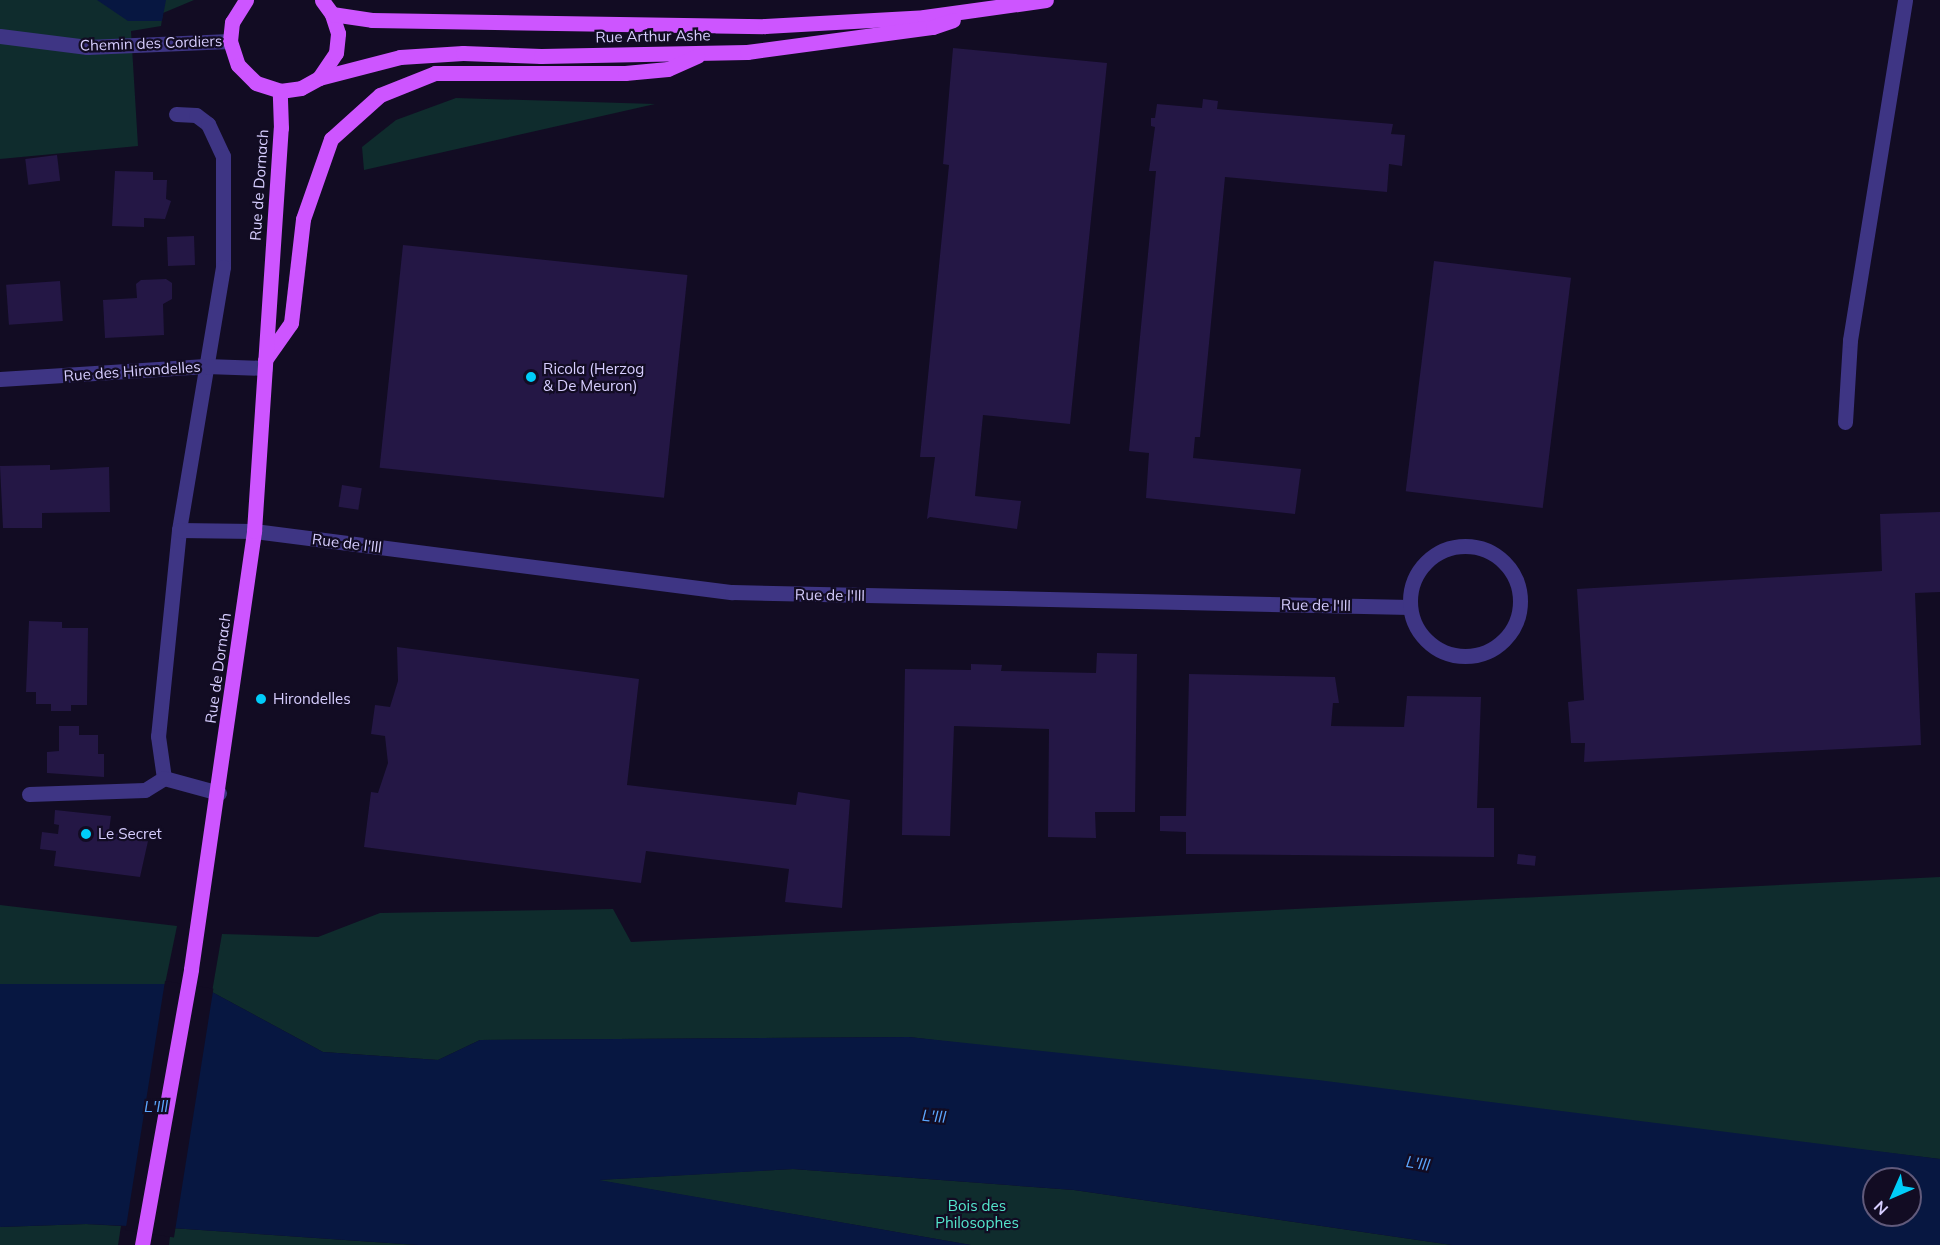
<!DOCTYPE html>
<style>
body{margin:0}
#map{position:relative;width:1940px;height:1245px;overflow:hidden;background:#120c23;font-family:Mulish,sans-serif}
div>[style]{position:absolute}
[style*='--x']{left:calc(var(--x)*1px);top:calc(var(--y)*1px);width:calc(var(--w)*1px);rotate:calc(var(--a)*1deg)}
.green>*{inset:0;background:#0f2c2d}
.water>*{inset:0;background:#071741}
.pier>*{inset:0;background:#120c23;transform-origin:0 0}
.building>*{inset:0;background:#241745;transform-origin:0 0}
.minor>*{height:15px;margin:-7.5px;padding:0 7.5px;transform-origin:7.5px;border-radius:7.5px;background:#3e3584}
.minor>.ring{margin:-7.5px;padding:0;box-sizing:content-box;background:none;border:15px solid #3e3584;border-radius:50%}
.major>*{height:15px;margin:-7.5px;padding:0 7.5px;transform-origin:7.5px;border-radius:7.5px;background:#cd55ff}
.dots>*{width:16px;height:16px;translate:-50% -50%;box-sizing:border-box;border:3px solid #120c23;border-radius:50%}
span{translate:-50% -50%;white-space:nowrap;text-align:center;line-height:1.15;-webkit-text-stroke:4.5px #120c23;paint-order:stroke}
.street-label{font-size:15px;color:#d7ceff}
.poi-label{font-size:15px;color:#d7ceff}
.left{translate:0 -50%;text-align:left}
.park-label{font-size:15px;color:#54e6cc}
.water-label{font-size:16px;color:#5ca7ff;font-style:italic}
.north{position:absolute;left:1862px;top:1167px;width:60px;height:60px;box-sizing:border-box;background:#120c23;border:2px solid #615a7b;border-radius:50%;rotate:225deg;font-size:16px;font-weight:700;line-height:24px;text-align:center;color:#d7ceff}
.north::after{content:'';display:block;margin:auto;width:21px;height:27px;background:#00cdf9;clip-path:polygon(50% 0,100% 100%,50% 72%,0 100%)}
</style>
<div id="map">
<div class="green">
<div style="clip-path:polygon(0 0,194px 0,163px 13px,161px 26px,131px 31px,138px 146px,0 159px)"></div>
<div style="clip-path:polygon(456px 98px,655px 104px,364px 170px,362px 147px,396px 120px)"></div>
<div style="clip-path:polygon(1940px 877px,1940px 1159px,909px 1037px,480px 1040px,438px 1060px,323px 1052px,212px 992px,222px 934px,318px 937px,380px 913px,613px 909px,631px 942px)"></div>
<div style="clip-path:polygon(0 905px,177px 926px,165px 984px,0 984px)"></div>
<div style="clip-path:polygon(793px 1169px,1074px 1190px,1452px 1245px,971px 1245px,596px 1180px)"></div>
<div style="clip-path:polygon(86px 1224px,121px 1226px,118px 1245px,0 1245px,0 1227px)"></div>
<div style="clip-path:polygon(171px 1228px,418px 1245px,169px 1245px)"></div>
</div>
<div class="water">
<div style="clip-path:polygon(97px 0,166px 0,162px 21px,128px 21px)"></div>
<div style="clip-path:polygon(evenodd,0 984px,165px 984px,212px 992px,323px 1052px,438px 1060px,480px 1040px,909px 1037px,1318px 1080px,1940px 1159px,1940px 1245px,1452px 1245px,1074px 1190px,793px 1169px,599px 1180px,971px 1245px,418px 1245px,171px 1228px,86px 1224px,0 1227px,0 984px,1874px 1179px,1910px 1179px,1910px 1215px,1874px 1215px,1874px 1179px)"></div>
</div>
<div class="pier">
<div style="left:165px;top:981px;width:49px;height:252px;rotate:9deg"></div>
</div>
<div class="building">
<div style="clip-path:polygon(953px 48px,1107px 63px,1070px 424px,983px 415px,975px 496px,1021px 501px,1017px 529px,930px 517px,927px 519px,935px 457px,920px 457px,949px 165px,943px 164px)"></div>
<div style="clip-path:polygon(1203px 99px,1218px 101px,1217px 109px,1393px 124px,1391px 134px,1405px 135px,1402px 166px,1389px 164px,1387px 192px,1225px 177px,1200px 437px,1195px 437px,1193px 458px,1301px 469px,1295px 514px,1146px 498px,1149px 453px,1129px 451px,1156px 171px,1149px 171px,1155px 127px,1151px 126px,1151px 118px,1155px 118px,1157px 104px,1202px 108px)"></div>
<div style="left:57px;top:155px;width:26px;height:32px;rotate:83deg"></div>
<div style="clip-path:polygon(115px 171px,153px 172px,153px 180px,167px 180px,166px 199px,171px 201px,165px 219px,144px 218px,144px 227px,112px 226px)"></div>
<div style="left:194px;top:236px;width:29px;height:27px;rotate:88deg"></div>
<div style="left:403px;top:245px;width:286px;height:224px;rotate:6deg"></div>
<div style="left:1434px;top:261px;width:138px;height:232px;rotate:7deg"></div>
<div style="clip-path:polygon(166px 279px,172px 283px,172px 299px,163px 304px,164px 335px,105px 338px,103px 300px,137px 298px,136px 284px,141px 280px)"></div>
<div style="left:60px;top:281px;width:40px;height:54px;rotate:86deg"></div>
<div style="clip-path:polygon(50px 465px,50px 470px,109px 467px,110px 512px,42px 513px,42px 528px,3px 528px,0 466px)"></div>
<div style="left:342px;top:485px;width:20px;height:22px;rotate:9deg"></div>
<div style="clip-path:polygon(1940px 512px,1940px 592px,1915px 593px,1921px 745px,1584px 762px,1585px 743px,1571px 743px,1568px 702px,1584px 700px,1577px 589px,1882px 571px,1880px 514px)"></div>
<div style="clip-path:polygon(29px 621px,62px 622px,62px 628px,88px 628px,87px 705px,71px 705px,71px 711px,51px 711px,51px 704px,36px 704px,36px 692px,26px 692px)"></div>
<div style="clip-path:polygon(397px 647px,639px 679px,627px 785px,796px 805px,798px 792px,850px 800px,842px 908px,785px 902px,789px 869px,646px 851px,641px 883px,364px 847px,371px 792px,378px 793px,388px 763px,385px 736px,371px 734px,375px 705px,390px 707px,398px 681px)"></div>
<div style="clip-path:polygon(1097px 653px,1137px 654px,1135px 812px,1095px 812px,1096px 838px,1048px 837px,1049px 729px,954px 726px,950px 836px,902px 835px,905px 669px,971px 670px,971px 664px,1002px 665px,1001px 671px,1096px 673px)"></div>
<div style="clip-path:polygon(1189px 674px,1335px 677px,1339px 703px,1333px 703px,1331px 726px,1404px 727px,1407px 696px,1481px 697px,1477px 808px,1494px 808px,1494px 857px,1186px 854px,1186px 832px,1160px 831px,1160px 816px,1186px 816px)"></div>
<div style="clip-path:polygon(59px 726px,79px 726px,79px 735px,98px 735px,98px 754px,104px 754px,104px 777px,47px 773px,47px 752px,59px 751px)"></div>
<div style="clip-path:polygon(55px 810px,111px 816px,109px 831px,144px 835px,143px 841px,148px 841px,140px 877px,54px 866px,56px 851px,40px 849px,42px 832px,58px 834px,59px 825px,54px 824px)"></div>
<div style="left:1518px;top:854px;width:18px;height:10px;rotate:6deg"></div>
</div>
<div class="minor">
<div style="--x:0;--y:36;--w:88;--a:7.2"></div>
<div style="--x:87;--y:47;--w:143;--a:-2.4"></div>
<div style="--x:176;--y:114;--w:20;--a:3"></div>
<div style="--x:196;--y:115;--w:15;--a:37"></div>
<div style="--x:208;--y:124;--w:35;--a:65"></div>
<div style="--x:223;--y:156;--w:111;--a:90"></div>
<div style="--x:223;--y:267;--w:267;--a:99.5"></div>
<div style="--x:179;--y:530;--w:207;--a:95.8"></div>
<div style="--x:158;--y:736;--w:42;--a:81.9"></div>
<div style="--x:164;--y:778;--w:57;--a:15.3"></div>
<div style="--x:0;--y:379;--w:206;--a:-3.6"></div>
<div style="--x:206;--y:366;--w:59;--a:1.9"></div>
<div style="--x:1845;--y:422;--w:82;--a:-86.5"></div>
<div style="--x:1850;--y:340;--w:344;--a:-80.8"></div>
<div style="--x:179;--y:530;--w:75;--a:0.8"></div>
<div style="--x:254;--y:531;--w:482;--a:7.3"></div>
<div style="--x:732;--y:592;--w:678;--a:1.27"></div>
<div class="ring" style="left:1410px;top:546px;width:95px;height:95px"></div>
<div style="--x:29;--y:794;--w:116;--a:-2"></div>
<div style="--x:145;--y:790;--w:22;--a:-32"></div>
</div>
<div class="major">
<div style="--x:246;--y:0;--w:26;--a:122"></div>
<div style="--x:232;--y:22;--w:19;--a:96"></div>
<div style="--x:230;--y:41;--w:25;--a:72"></div>
<div style="--x:238;--y:65;--w:25;--a:45"></div>
<div style="--x:256;--y:83;--w:25;--a:18"></div>
<div style="--x:280;--y:91;--w:21;--a:-8"></div>
<div style="--x:301;--y:88;--w:21;--a:-29"></div>
<div style="--x:319;--y:78;--w:30;--a:-56"></div>
<div style="--x:336;--y:53;--w:20;--a:-84"></div>
<div style="--x:338;--y:33;--w:20;--a:-108"></div>
<div style="--x:332;--y:14;--w:17;--a:-126"></div>
<div style="--x:332;--y:14;--w:40;--a:8.5"></div>
<div style="--x:372;--y:20;--w:393;--a:0.9"></div>
<div style="--x:765;--y:26;--w:159;--a:-3.2"></div>
<div style="--x:924;--y:17;--w:123;--a:-7.9"></div>
<div style="--x:319;--y:78;--w:84;--a:-14.5"></div>
<div style="--x:400;--y:57;--w:63;--a:-3.6"></div>
<div style="--x:463;--y:53;--w:78;--a:2.2"></div>
<div style="--x:541;--y:56;--w:206;--a:-1.1"></div>
<div style="--x:747;--y:52;--w:188;--a:-7.7"></div>
<div style="--x:933;--y:27;--w:21;--a:-19"></div>
<div style="--x:265;--y:360;--w:45;--a:-54.9"></div>
<div style="--x:291;--y:323;--w:105;--a:-83.4"></div>
<div style="--x:303;--y:219;--w:85;--a:-70.7"></div>
<div style="--x:331;--y:139;--w:66;--a:-41.9"></div>
<div style="--x:380;--y:95;--w:59;--a:-21.8"></div>
<div style="--x:435;--y:73;--w:190;--a:0"></div>
<div style="--x:625;--y:73;--w:43;--a:-5.3"></div>
<div style="--x:668;--y:69;--w:32;--a:-24"></div>
<div style="--x:142;--y:1245;--w:280;--a:-79.9"></div>
<div style="--x:191;--y:969;--w:443;--a:-81.8"></div>
<div style="--x:254;--y:531;--w:404;--a:-86.2"></div>
<div style="--x:281;--y:128;--w:37;--a:-92"></div>
</div>
<div class="dots">
<div style="left:531px;top:377px;background:#00cdf9"></div>
<div style="left:261px;top:699px;background:#00cdf9"></div>
<div style="left:86px;top:834px;background:#00cdf9"></div>
</div>
<div class="street-label">
<span style="left:653px;top:36px;rotate:-1deg">Rue Arthur Ashe</span>
<span style="left:151px;top:43px;rotate:-2deg">Chemin des Cordiers</span>
<span style="left:259px;top:185px;rotate:-86deg">Rue de Dornach</span>
<span style="left:132px;top:371px;rotate:-4deg">Rue des Hirondelles</span>
<span style="left:347px;top:543px;rotate:7deg">Rue de l'Ill</span>
<span style="left:830px;top:595px;rotate:1deg">Rue de l'Ill</span>
<span style="left:1316px;top:605px;rotate:1deg">Rue de l'Ill</span>
<span style="left:218px;top:668px;rotate:-82deg">Rue de Dornach</span>
</div>
<div class="poi-label">
<span class="left" style="left:543px;top:377px">Ricola (Herzog<br>&amp; De Meuron)</span>
<span class="left" style="left:273px;top:699px">Hirondelles</span>
<span class="left" style="left:98px;top:834px">Le Secret</span>
</div>
<div class="park-label">
<span style="left:977px;top:1214px">Bois des<br>Philosophes</span>
</div>
<div class="water-label">
<span style="left:156px;top:1106px">L'Ill</span>
<span style="left:934px;top:1116px;rotate:5deg">L'Ill</span>
<span style="left:1418px;top:1163px;rotate:10deg">L'Ill</span>
</div>
<div class="north">N</div>
</div>
